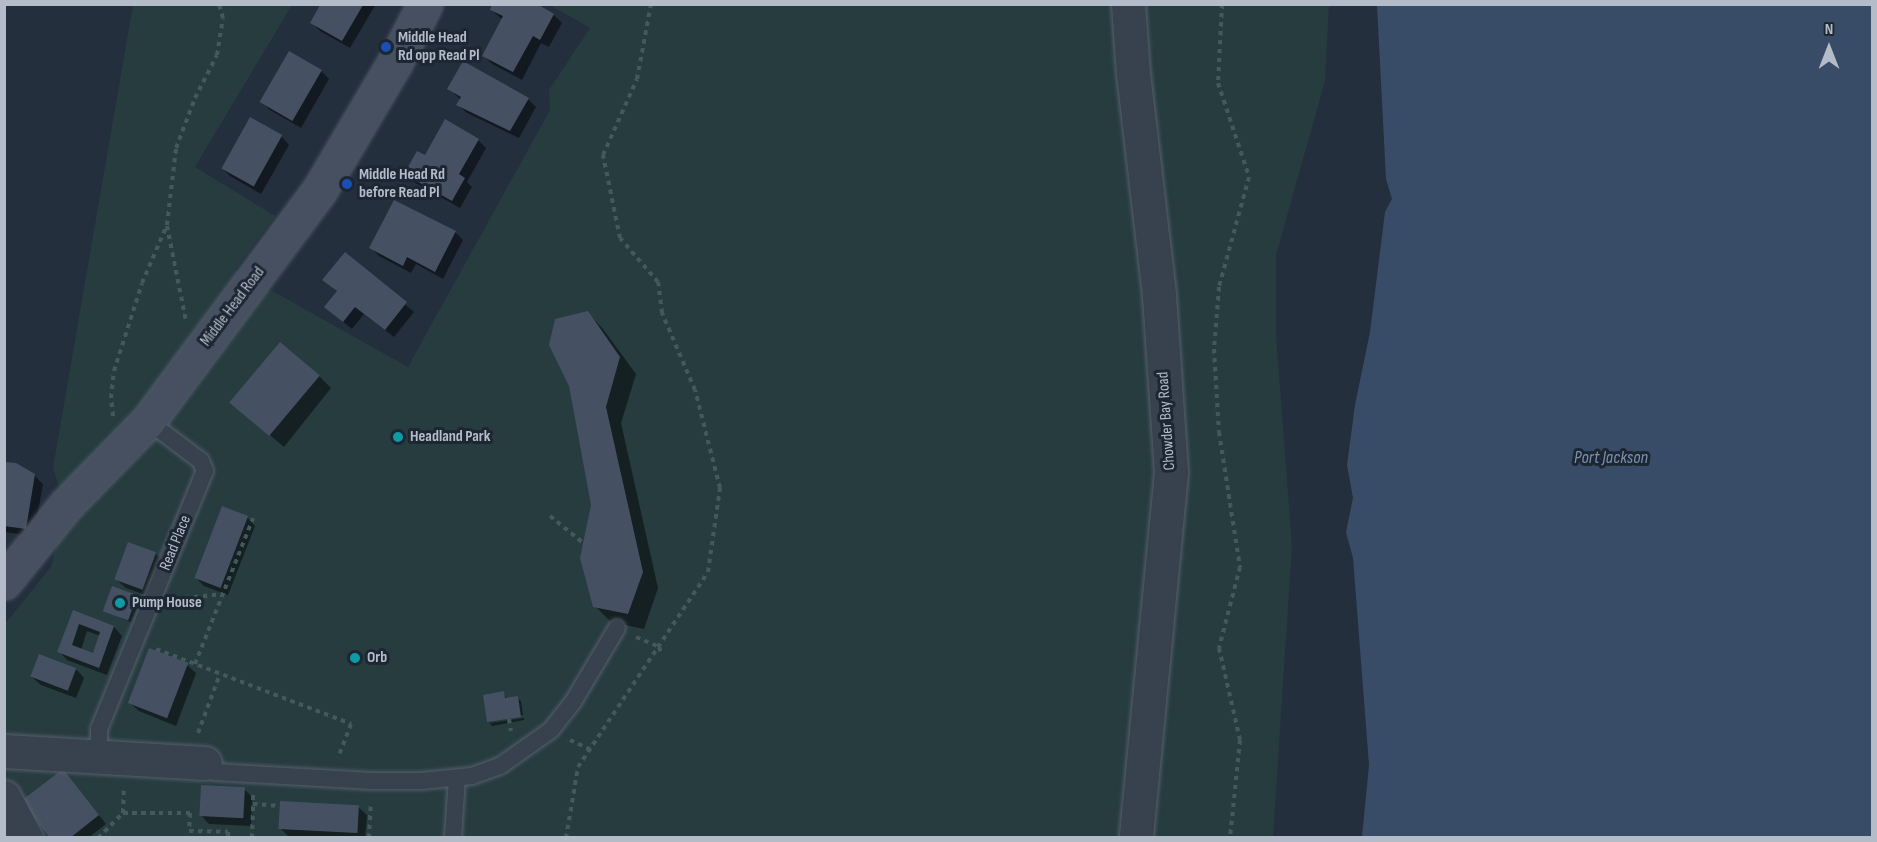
<!DOCTYPE html>
<style>
body{margin:0}
#map{position:relative;width:1877px;height:842px;overflow:hidden;background:#242f3e;font-family:"Sofia Sans Condensed",sans-serif}
div>[style]{position:absolute}
[style*='--x']{left:calc(var(--x)*1px);top:calc(var(--y)*1px);width:calc(var(--w)*1px);rotate:calc(var(--a)*1deg)}
.green>*{inset:0;background:#263c3f}
.water>*{inset:0;background:#394c67}
.shadow>*{inset:0;background:#0007;transform-origin:0 0}
.building>*{inset:0;background:#455162;transform-origin:0 0}
.path>*{height:4px;margin-top:-2px;transform-origin:0;background:repeating-linear-gradient(90deg,#44595c 0 4.5px,transparent 0 9px)}
.roads{filter:drop-shadow(0 0 2px #565f6c) drop-shadow(0 0 2px #565f6c)}
.lane>*{height:16px;margin:-8px;padding:0 8px;transform-origin:8px;border-radius:8px;background:#38414e}
.street>*{height:33px;margin:-16.5px;padding:0 16.5px;transform-origin:16.5px;border-radius:16.5px;background:#38414e}
.secondary>*{height:33px;margin:-16.5px;padding:0 16.5px;transform-origin:16.5px;border-radius:16.5px;background:#465061}
.dots>*{width:16px;height:16px;translate:-50% -50%;box-sizing:border-box;border:3px solid #1d2633;border-radius:50%}
span{translate:-50% -50%;white-space:nowrap;text-align:center;line-height:1.15;-webkit-text-stroke:6px #1d2633;paint-order:stroke}
.poi-label{font-size:16px;color:#b4bcc9;font-weight:700}
.left{translate:0 -50%;text-align:left}
.street-label{font-size:16px;color:#b4bcc9}
.water-label{font-size:18px;color:#7c92b1;font-style:italic}
.frame{position:absolute;inset:0;border:6px solid #b4bcc9;pointer-events:none}
.north{position:absolute;left:1799px;top:18px;width:60px;height:60px;-webkit-text-stroke:4px #1d2633;paint-order:stroke;rotate:0deg;font-size:16px;font-weight:700;line-height:24px;text-align:center;color:#b4bcc9}
.north::after{content:'';display:block;margin:auto;width:21px;height:27px;background:#b4bcc9;clip-path:polygon(50% 0,100% 100%,50% 72%,0 100%)}
</style>
<div id="map">
<div class="green">
<div style="clip-path:polygon(133px 5px,292px 5px,195px 167px,275px 216px,235px 270px,408px 367px,550px 110px,549px 90px,590px 28px,550px 5px,1329px 5px,1325px 81px,1276px 255px,1276px 334px,1292px 546px,1273px 837px,5px 838px,5px 624px,51px 567px,66px 506px,53px 468px)"></div>
</div>
<div class="water">
<div style="clip-path:polygon(1377px 5px,1872px 5px,1872px 837px,1362px 837px,1369px 765px,1353px 558px,1346px 532px,1353px 498px,1347px 465px,1355px 405px,1370px 332px,1385px 212px,1392px 199px,1386px 179px)"></div>
</div>
<div class="shadow">
<div style="clip-path:polygon(322px 4px,376px 4px,350px 48px,320px 31px,311px 22px)"></div>
<div style="clip-path:polygon(534px 4px,554px 15px,562px 23px,549px 47px,541px 43px,522px 80px,492px 64px,484px 56px,503px 20px,491px 10px)"></div>
<div style="clip-path:polygon(321px 71px,329px 79px,301px 128px,270px 110px,262px 102px)"></div>
<div style="clip-path:polygon(449px 89px,528px 99px,536px 107px,519px 138px,467px 113px,458px 105px,461px 100px)"></div>
<div style="clip-path:polygon(281px 136px,289px 145px,261px 194px,230px 176px,222px 168px)"></div>
<div style="clip-path:polygon(478px 140px,486px 148px,467px 182px,472px 187px,460px 208px,414px 182px,406px 174px,425px 157px)"></div>
<div style="clip-path:polygon(455px 232px,463px 240px,443px 279px,416px 264px,411px 273px,379px 256px,371px 248px)"></div>
<div style="clip-path:polygon(345px 254px,414px 312px,394px 337px,364px 314px,352px 329px,335px 315px,338px 292px,333px 288px)"></div>
<div style="clip-path:polygon(587px 312px,603px 329px,636px 374px,621px 423px,658px 588px,644px 629px,611px 622px,595px 606px,592px 505px,571px 386px)"></div>
<div style="clip-path:polygon(319px 376px,331px 388px,284px 447px,232px 403px)"></div>
<div style="clip-path:polygon(4px 463px,34px 475px,43px 484px,34px 536px,4px 532px)"></div>
<div style="clip-path:polygon(247px 517px,255px 526px,228px 595px,204px 586px,196px 578px)"></div>
<div style="clip-path:polygon(155px 553px,163px 561px,151px 597px,126px 588px,117px 580px)"></div>
<div style="left:113px;top:588px;width:30px;height:24px;rotate:24deg"></div>
<div style="clip-path:polygon(evenodd,74px 612px,114px 627px,122px 636px,107px 675px,67px 660px,59px 651px,74px 612px,87px 631px,101px 636px,94px 655px,81px 650px,87px 631px)"></div>
<div style="clip-path:polygon(150px 650px,187px 665px,196px 673px,176px 726px,139px 711px,130px 703px)"></div>
<div style="clip-path:polygon(40px 656px,76px 669px,84px 678px,76px 698px,41px 685px,32px 677px)"></div>
<div style="clip-path:polygon(503px 693px,507px 699px,517px 698px,521px 701px,523px 715px,490px 721px,490px 723px,489px 722px)"></div>
<div style="clip-path:polygon(524px 718px,524px 720px,492px 726px,490px 723px)"></div>
<div style="clip-path:polygon(63px 771px,106px 824px,88px 838px,52px 838px)"></div>
<div style="clip-path:polygon(244px 789px,252px 797px,251px 826px,209px 824px,201px 815px)"></div>
<div style="clip-path:polygon(358px 807px,367px 815px,365px 838px,288px 836px,280px 828px)"></div>
</div>
<div class="building">
<div style="clip-path:polygon(492px 4px,537px 4px,554px 14px,540px 40px,533px 36px,513px 72px,482px 56px,503px 16px,490px 10px)"></div>
<div style="clip-path:polygon(320px 5px,363px 5px,342px 41px,310px 23px)"></div>
<div style="left:289px;top:51px;width:38px;height:59px;rotate:30deg"></div>
<div style="clip-path:polygon(463px 61px,529px 98px,510px 131px,456px 105px,461px 97px,447px 89px)"></div>
<div style="left:250px;top:117px;width:37px;height:59px;rotate:29deg"></div>
<div style="clip-path:polygon(445px 119px,479px 139px,459px 174px,465px 178px,452px 201px,404px 174px,417px 151px,425px 155px)"></div>
<div style="clip-path:polygon(394px 200px,456px 231px,435px 272px,407px 257px,403px 266px,369px 248px)"></div>
<div style="clip-path:polygon(345px 252px,407px 302px,385px 330px,355px 307px,343px 322px,324px 307px,337px 291px,322px 280px)"></div>
<div style="clip-path:polygon(588px 311px,620px 357px,606px 407px,643px 572px,628px 614px,593px 607px,580px 558px,591px 505px,569px 386px,549px 345px,555px 319px)"></div>
<div style="left:280px;top:342px;width:52px;height:79px;rotate:40deg"></div>
<div style="clip-path:polygon(4px 462px,16px 463px,35px 474px,26px 529px,4px 526px)"></div>
<div style="left:222px;top:506px;width:28px;height:77px;rotate:21deg"></div>
<div style="left:128px;top:542px;width:30px;height:40px;rotate:20deg"></div>
<div style="left:112px;top:586px;width:27px;height:27px;rotate:20deg"></div>
<div style="clip-path:polygon(evenodd,73px 610px,114px 626px,99px 668px,57px 652px,73px 610px,79px 624px,100px 632px,93px 653px,72px 645px,79px 624px)"></div>
<div style="left:149px;top:648px;width:42px;height:59px;rotate:21deg"></div>
<div style="left:39px;top:654px;width:40px;height:24px;rotate:21deg"></div>
<div style="clip-path:polygon(504px 691px,505px 698px,518px 696px,521px 717px,487px 722px,483px 695px)"></div>
<div style="clip-path:polygon(63px 769px,99px 815px,70px 838px,50px 838px,21px 801px)"></div>
<div style="left:201px;top:785px;width:44px;height:31px;rotate:3deg"></div>
<div style="left:280px;top:801px;width:79px;height:28px;rotate:3deg"></div>
</div>
<div class="path">
<div style="--x:1222;--y:4;--w:79;--a:92.9"></div>
<div style="--x:1218;--y:83;--w:99;--a:71.7"></div>
<div style="--x:1249;--y:177;--w:114;--a:105.3"></div>
<div style="--x:1219;--y:287;--w:62;--a:94.6"></div>
<div style="--x:1214;--y:349;--w:83;--a:86.6"></div>
<div style="--x:1219;--y:432;--w:137;--a:81.2"></div>
<div style="--x:1240;--y:567;--w:84;--a:104.5"></div>
<div style="--x:1219;--y:648;--w:94;--a:77.1"></div>
<div style="--x:1240;--y:740;--w:99;--a:95.8"></div>
<div style="--x:167;--y:226;--w:97;--a:78.7"></div>
<div style="--x:113;--y:416;--w:18;--a:-96"></div>
<div style="--x:111;--y:398;--w:27;--a:-84"></div>
<div style="--x:114;--y:371;--w:92;--a:-72.3"></div>
<div style="--x:142;--y:283;--w:63;--a:-66.7"></div>
<div style="--x:167;--y:225;--w:78;--a:-83.3"></div>
<div style="--x:176;--y:148;--w:53;--a:-69.2"></div>
<div style="--x:195;--y:98;--w:48;--a:-62.9"></div>
<div style="--x:217;--y:55;--w:37;--a:-81"></div>
<div style="--x:223;--y:18;--w:15;--a:-106"></div>
<div style="--x:550;--y:516;--w:41;--a:39.1"></div>
<div style="--x:176;--y:599;--w:47;--a:-6.1"></div>
<div style="--x:636;--y:637;--w:25;--a:23"></div>
<div style="--x:659;--y:647;--w:9;--a:69"></div>
<div style="--x:156;--y:649;--w:209;--a:21"></div>
<div style="--x:351;--y:724;--w:36;--a:111"></div>
<div style="--x:195;--y:664;--w:157;--a:-68.3"></div>
<div style="--x:509;--y:719;--w:12;--a:81"></div>
<div style="--x:198;--y:733;--w:63;--a:-69.6"></div>
<div style="--x:570;--y:740;--w:23;--a:25"></div>
<div style="--x:253;--y:795;--w:9;--a:90"></div>
<div style="--x:253;--y:804;--w:27;--a:4"></div>
<div style="--x:123;--y:813;--w:26;--a:-88"></div>
<div style="--x:98;--y:838;--w:35;--a:-45"></div>
<div style="--x:123;--y:813;--w:67;--a:0"></div>
<div style="--x:190;--y:813;--w:18;--a:93"></div>
<div style="--x:189;--y:831;--w:39;--a:1"></div>
<div style="--x:228;--y:832;--w:6;--a:90"></div>
<div style="--x:252;--y:838;--w:34;--a:-88"></div>
<div style="--x:369;--y:838;--w:36;--a:-87"></div>
<div style="--x:566;--y:838;--w:72;--a:-80.4"></div>
<div style="--x:578;--y:767;--w:234;--a:-56.3"></div>
<div style="--x:708;--y:572;--w:85;--a:-81.9"></div>
<div style="--x:720;--y:488;--w:101;--a:-104.3"></div>
<div style="--x:695;--y:390;--w:84;--a:-113.2"></div>
<div style="--x:662;--y:313;--w:31;--a:-97"></div>
<div style="--x:658;--y:282;--w:58;--a:-130.8"></div>
<div style="--x:620;--y:238;--w:85;--a:-101.6"></div>
<div style="--x:603;--y:155;--w:83;--a:-65.9"></div>
<div style="--x:637;--y:79;--w:76;--a:-79.4"></div>
</div>
<div class="roads">
<div class="lane">
<div style="--x:99;--y:755;--w:26;--a:-90"></div>
<div style="--x:99;--y:729;--w:279;--a:-67.7"></div>
<div style="--x:205;--y:471;--w:11;--a:-112"></div>
<div style="--x:201;--y:461;--w:66;--a:-143"></div>
<div style="--x:205;--y:763;--w:13;--a:42"></div>
<div style="--x:215;--y:772;--w:157;--a:3.3"></div>
<div style="--x:372;--y:781;--w:49;--a:0"></div>
<div style="--x:421;--y:781;--w:51;--a:-5.6"></div>
<div style="--x:472;--y:776;--w:30;--a:-20"></div>
<div style="--x:500;--y:766;--w:62;--a:-35.2"></div>
<div style="--x:551;--y:730;--w:36;--a:-52"></div>
<div style="--x:573;--y:702;--w:86;--a:-59.3"></div>
<div style="--x:453;--y:838;--w:60;--a:-86.2"></div>
</div>
<div class="street">
<div style="--x:1128;--y:4;--w:69;--a:85.9"></div>
<div style="--x:1133;--y:73;--w:225;--a:83.3"></div>
<div style="--x:1159;--y:296;--w:176;--a:86.1"></div>
<div style="--x:1171;--y:472;--w:368;--a:95.5"></div>
<div style="--x:4;--y:751;--w:201;--a:3.4"></div>
<div style="--x:4;--y:797;--w:47;--a:61.8"></div>
</div>
<div class="secondary">
<div style="--x:4;--y:582;--w:99;--a:-51.2"></div>
<div style="--x:66;--y:505;--w:117;--a:-45.7"></div>
<div style="--x:148;--y:421;--w:287;--a:-53.4"></div>
<div style="--x:319;--y:191;--w:150;--a:-59.5"></div>
<div style="--x:395;--y:62;--w:65;--a:-62.7"></div>
</div>
</div>
<div class="dots">
<div style="left:386px;top:47px;background:#1a4fb4"></div>
<div style="left:347px;top:184px;background:#1a4fb4"></div>
<div style="left:398px;top:437px;background:#0f9aa8"></div>
<div style="left:120px;top:603px;background:#0f9aa8"></div>
<div style="left:355px;top:658px;background:#0f9aa8"></div>
</div>
<div class="poi-label">
<span class="left" style="left:398px;top:47px">Middle Head<br>Rd opp Read Pl</span>
<span class="left" style="left:359px;top:184px">Middle Head Rd<br>before Read Pl</span>
<span class="left" style="left:410px;top:437px">Headland Park</span>
<span class="left" style="left:132px;top:603px">Pump House</span>
<span class="left" style="left:367px;top:658px">Orb</span>
</div>
<div class="street-label">
<span style="left:233px;top:307px;rotate:-53deg">Middle Head Road</span>
<span style="left:1167px;top:421px;rotate:-94deg">Chowder Bay Road</span>
<span style="left:176px;top:543px;rotate:-68deg">Read Place</span>
</div>
<div class="water-label">
<span style="left:1611px;top:458px">Port Jackson</span>
</div>
<div class="frame"></div>
<div class="north">N</div>
</div>
